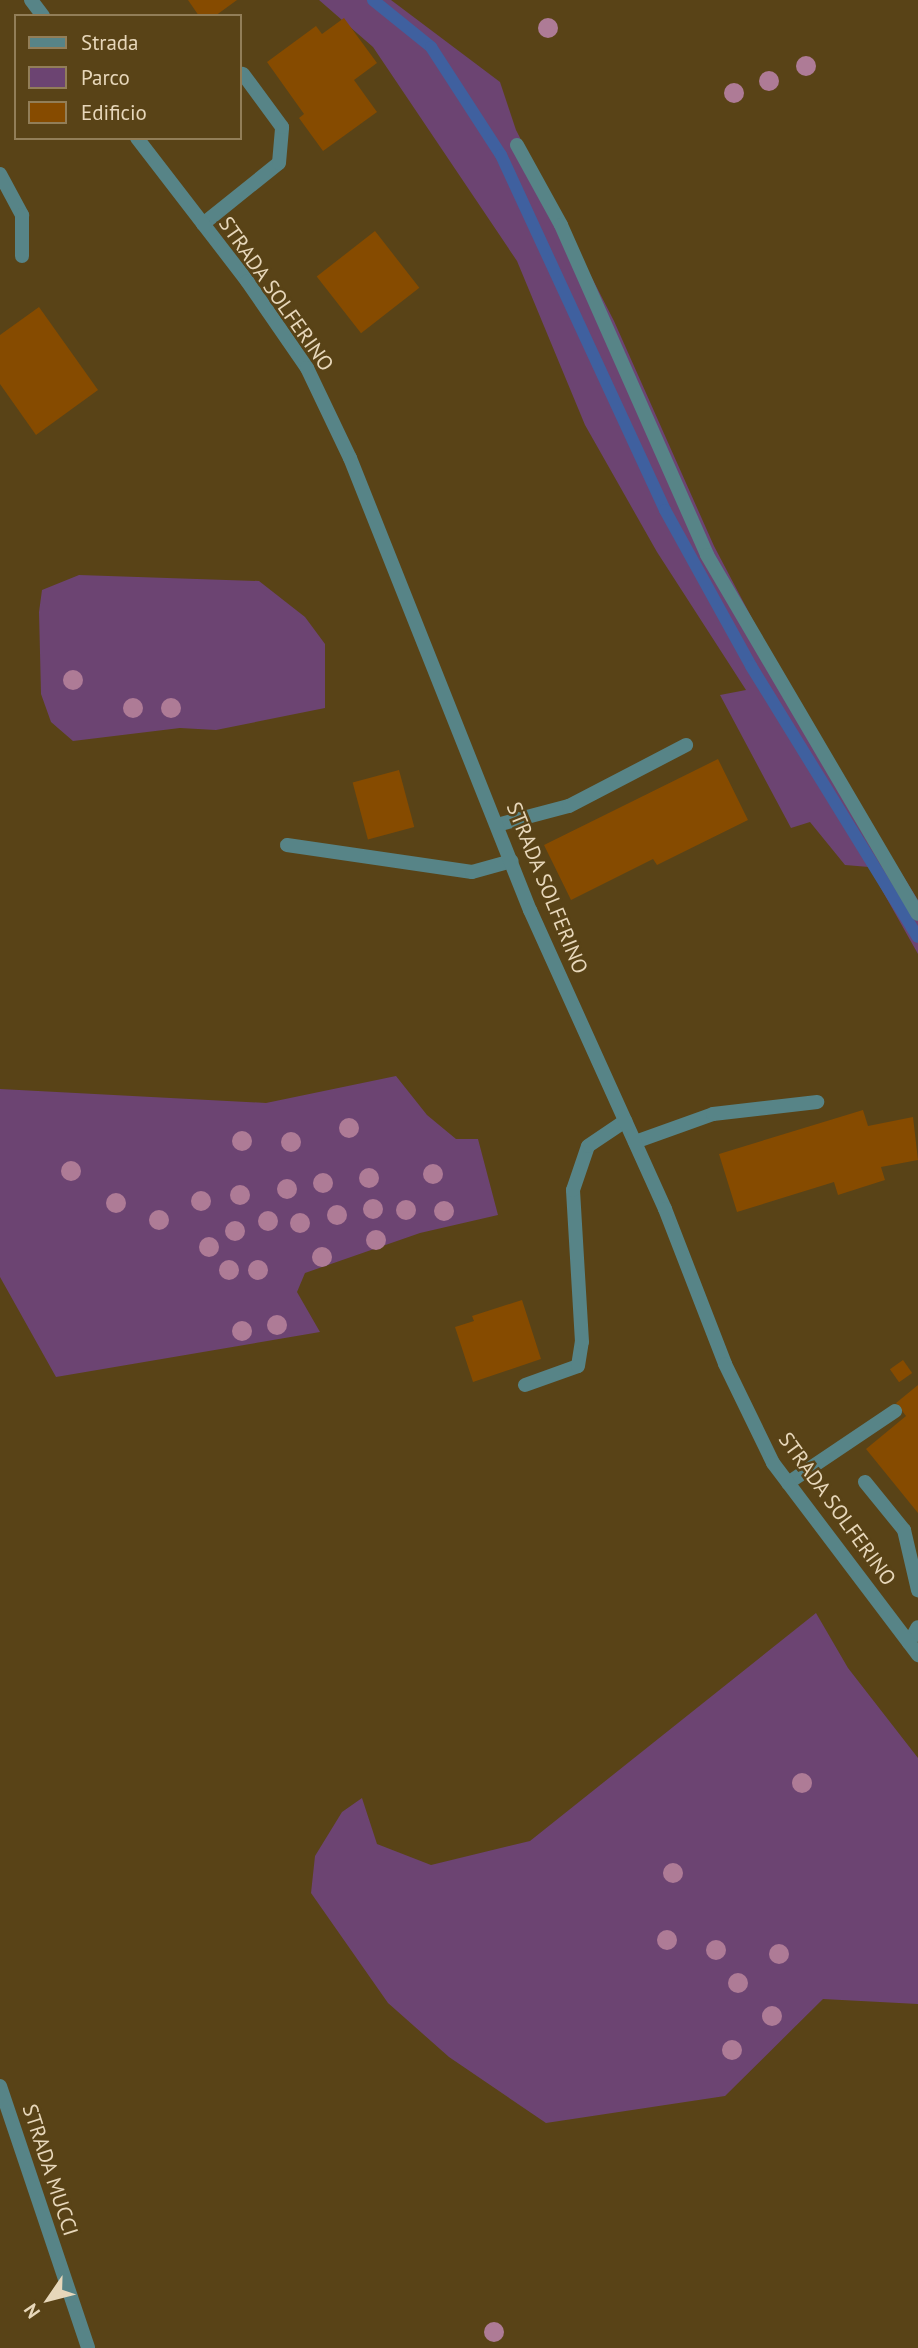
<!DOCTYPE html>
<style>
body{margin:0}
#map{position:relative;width:918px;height:2348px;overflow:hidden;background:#594317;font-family:"PT Sans",sans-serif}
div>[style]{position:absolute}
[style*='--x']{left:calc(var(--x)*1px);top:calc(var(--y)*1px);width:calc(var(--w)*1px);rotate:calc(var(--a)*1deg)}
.green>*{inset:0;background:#6c4472}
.stream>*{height:12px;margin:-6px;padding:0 6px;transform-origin:6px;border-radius:6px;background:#3f609f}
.building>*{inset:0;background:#864b00;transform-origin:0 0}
.service>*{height:14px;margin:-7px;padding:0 7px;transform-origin:7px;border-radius:7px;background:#578487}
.minor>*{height:14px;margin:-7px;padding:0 7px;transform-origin:7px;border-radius:7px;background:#578487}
.trees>*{width:20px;height:20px;margin:-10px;border-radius:50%;background:#ae7b96}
span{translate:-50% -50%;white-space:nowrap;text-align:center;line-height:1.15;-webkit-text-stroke:5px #594317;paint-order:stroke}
.street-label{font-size:21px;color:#e7d7ba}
.legend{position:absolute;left:14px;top:14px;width:228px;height:126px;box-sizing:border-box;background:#594317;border:2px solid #927e58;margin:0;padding:9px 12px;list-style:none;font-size:21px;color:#e7d7ba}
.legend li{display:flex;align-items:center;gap:14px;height:35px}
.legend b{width:35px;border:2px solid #927e58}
.north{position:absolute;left:14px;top:2264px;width:70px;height:70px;-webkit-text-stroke:5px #594317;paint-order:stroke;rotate:235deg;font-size:19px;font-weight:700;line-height:28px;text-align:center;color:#e7d7ba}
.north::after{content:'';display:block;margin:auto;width:24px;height:32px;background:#e7d7ba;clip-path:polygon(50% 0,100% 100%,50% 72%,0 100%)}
</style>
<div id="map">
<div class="green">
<div style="clip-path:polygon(319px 0,391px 0,500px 82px,516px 130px,614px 321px,714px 546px,800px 710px,918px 900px,918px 954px,869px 867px,845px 865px,810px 822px,791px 828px,720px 695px,746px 690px,657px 552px,585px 425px,517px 261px,373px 47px)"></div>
<div style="clip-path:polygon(79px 575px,259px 581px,305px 617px,325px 644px,325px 708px,216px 730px,180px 728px,73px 741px,51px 722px,41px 694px,39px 612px,42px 590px)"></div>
<div style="clip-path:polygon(396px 1076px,427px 1115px,456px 1139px,478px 1139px,498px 1215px,420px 1233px,305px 1273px,297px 1292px,320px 1332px,56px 1377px,0 1277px,0 1089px,266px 1103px)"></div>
<div style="clip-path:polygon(816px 1613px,848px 1668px,918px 1758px,918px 2004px,823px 1999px,725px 2096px,546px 2123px,449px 2057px,388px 2003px,311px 1893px,315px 1856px,342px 1812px,362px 1798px,377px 1844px,431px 1865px,530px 1841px)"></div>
</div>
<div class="stream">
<div style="--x:373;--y:0;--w:75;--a:39"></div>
<div style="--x:431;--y:47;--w:129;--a:57.1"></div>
<div style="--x:501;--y:155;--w:391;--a:65.2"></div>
<div style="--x:665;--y:510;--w:178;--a:61.1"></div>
<div style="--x:751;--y:666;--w:318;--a:58.4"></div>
</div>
<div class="building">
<div style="clip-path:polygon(188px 0,237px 0,215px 16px,199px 16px)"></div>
<div style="clip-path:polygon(344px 18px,377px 63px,354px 80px,377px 112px,323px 151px,299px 118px,304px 114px,267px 62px,316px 26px,322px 34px)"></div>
<div style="left:375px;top:231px;width:72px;height:74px;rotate:52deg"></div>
<div style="clip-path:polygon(39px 307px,98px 390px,36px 435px,0 384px,0 335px)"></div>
<div style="clip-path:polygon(718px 759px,748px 820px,657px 865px,653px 859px,571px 900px,544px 845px)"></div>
<div style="left:399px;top:770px;width:59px;height:48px;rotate:75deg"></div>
<div style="clip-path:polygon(863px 1110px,868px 1126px,913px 1117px,918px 1160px,881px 1167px,885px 1180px,838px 1195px,834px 1182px,737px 1212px,719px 1154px)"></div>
<div style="clip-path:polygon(522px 1300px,541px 1359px,473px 1382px,455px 1327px,474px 1321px,472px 1316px)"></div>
<div style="left:903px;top:1360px;width:16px;height:16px;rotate:55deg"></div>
<div style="clip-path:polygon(918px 1385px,918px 1513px,866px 1449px,906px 1416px,896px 1403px)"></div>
</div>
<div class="service">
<div style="--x:517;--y:145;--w:91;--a:61.2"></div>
<div style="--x:561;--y:225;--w:361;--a:66.1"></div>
<div style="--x:707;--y:555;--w:416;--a:59.6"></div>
<div style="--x:0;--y:174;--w:47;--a:61.8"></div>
<div style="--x:22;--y:215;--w:41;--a:90"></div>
<div style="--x:203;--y:224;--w:97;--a:-38.8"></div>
<div style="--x:279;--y:163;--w:36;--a:-85"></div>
<div style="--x:282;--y:127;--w:66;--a:-126.3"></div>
<div style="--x:497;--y:825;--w:74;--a:-14.8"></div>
<div style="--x:569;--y:806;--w:132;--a:-27.5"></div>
<div style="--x:287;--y:845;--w:187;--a:8.3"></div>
<div style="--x:472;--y:872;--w:41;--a:-15.4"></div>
<div style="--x:635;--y:1142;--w:83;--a:-19.7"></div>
<div style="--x:713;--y:1114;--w:105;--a:-6.6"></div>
<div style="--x:525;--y:1385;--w:56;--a:-19.7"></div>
<div style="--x:578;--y:1366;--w:24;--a:-81"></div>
<div style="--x:582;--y:1342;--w:152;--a:-93.4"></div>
<div style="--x:573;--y:1190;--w:46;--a:-71.2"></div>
<div style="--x:588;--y:1146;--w:45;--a:-34"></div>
<div style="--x:865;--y:1482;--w:62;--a:50.9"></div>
<div style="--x:904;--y:1530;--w:62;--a:76.9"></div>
<div style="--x:788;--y:1483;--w:129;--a:-33.9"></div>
<div style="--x:909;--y:1643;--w:18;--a:-61"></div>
</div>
<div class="minor">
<div style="--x:31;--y:0;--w:20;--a:53"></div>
<div style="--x:137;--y:138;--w:180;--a:52.4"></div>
<div style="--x:247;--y:281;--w:106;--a:55.4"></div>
<div style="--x:307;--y:368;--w:100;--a:64.5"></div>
<div style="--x:350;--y:458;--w:487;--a:68.3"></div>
<div style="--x:530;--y:910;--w:328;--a:65.7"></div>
<div style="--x:665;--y:1209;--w:166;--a:68.8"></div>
<div style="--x:725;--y:1364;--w:110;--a:64.1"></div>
<div style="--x:773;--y:1463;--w:241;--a:52.9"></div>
<div style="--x:0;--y:2086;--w:276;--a:71.4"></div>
</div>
<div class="trees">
<div style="left:548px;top:28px"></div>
<div style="left:806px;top:66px"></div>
<div style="left:769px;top:81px"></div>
<div style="left:734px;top:93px"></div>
<div style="left:73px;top:680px"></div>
<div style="left:133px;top:708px"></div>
<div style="left:171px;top:708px"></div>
<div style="left:349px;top:1128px"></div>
<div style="left:242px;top:1141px"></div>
<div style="left:291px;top:1142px"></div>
<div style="left:71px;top:1171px"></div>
<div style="left:433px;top:1174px"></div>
<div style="left:369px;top:1178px"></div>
<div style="left:323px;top:1183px"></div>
<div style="left:287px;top:1189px"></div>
<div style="left:240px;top:1195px"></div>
<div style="left:201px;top:1201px"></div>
<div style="left:116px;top:1203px"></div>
<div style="left:373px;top:1209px"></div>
<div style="left:406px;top:1210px"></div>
<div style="left:444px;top:1211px"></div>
<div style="left:337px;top:1215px"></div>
<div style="left:159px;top:1220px"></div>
<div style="left:268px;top:1221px"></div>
<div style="left:300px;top:1223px"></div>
<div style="left:235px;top:1231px"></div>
<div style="left:376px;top:1240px"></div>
<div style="left:209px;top:1247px"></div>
<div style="left:322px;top:1257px"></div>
<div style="left:229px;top:1270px"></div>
<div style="left:258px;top:1270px"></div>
<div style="left:277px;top:1325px"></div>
<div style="left:242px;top:1331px"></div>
<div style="left:802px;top:1783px"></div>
<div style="left:673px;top:1873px"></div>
<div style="left:667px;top:1940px"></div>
<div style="left:716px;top:1950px"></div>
<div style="left:779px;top:1954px"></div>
<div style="left:738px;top:1983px"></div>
<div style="left:772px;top:2016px"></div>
<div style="left:732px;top:2050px"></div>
<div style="left:494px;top:2332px"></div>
</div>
<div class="street-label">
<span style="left:276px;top:294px;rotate:55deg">STRADA SOLFERINO</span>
<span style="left:547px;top:888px;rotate:68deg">STRADA SOLFERINO</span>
<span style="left:837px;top:1509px;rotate:54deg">STRADA SOLFERINO</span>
<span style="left:50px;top:2170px;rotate:72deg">STRADA MUCCI</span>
</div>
<ul class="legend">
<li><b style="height:9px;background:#578487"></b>Strada</li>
<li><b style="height:19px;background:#6c4472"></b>Parco</li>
<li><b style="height:19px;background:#864b00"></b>Edificio</li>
</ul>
<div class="north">N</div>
</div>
